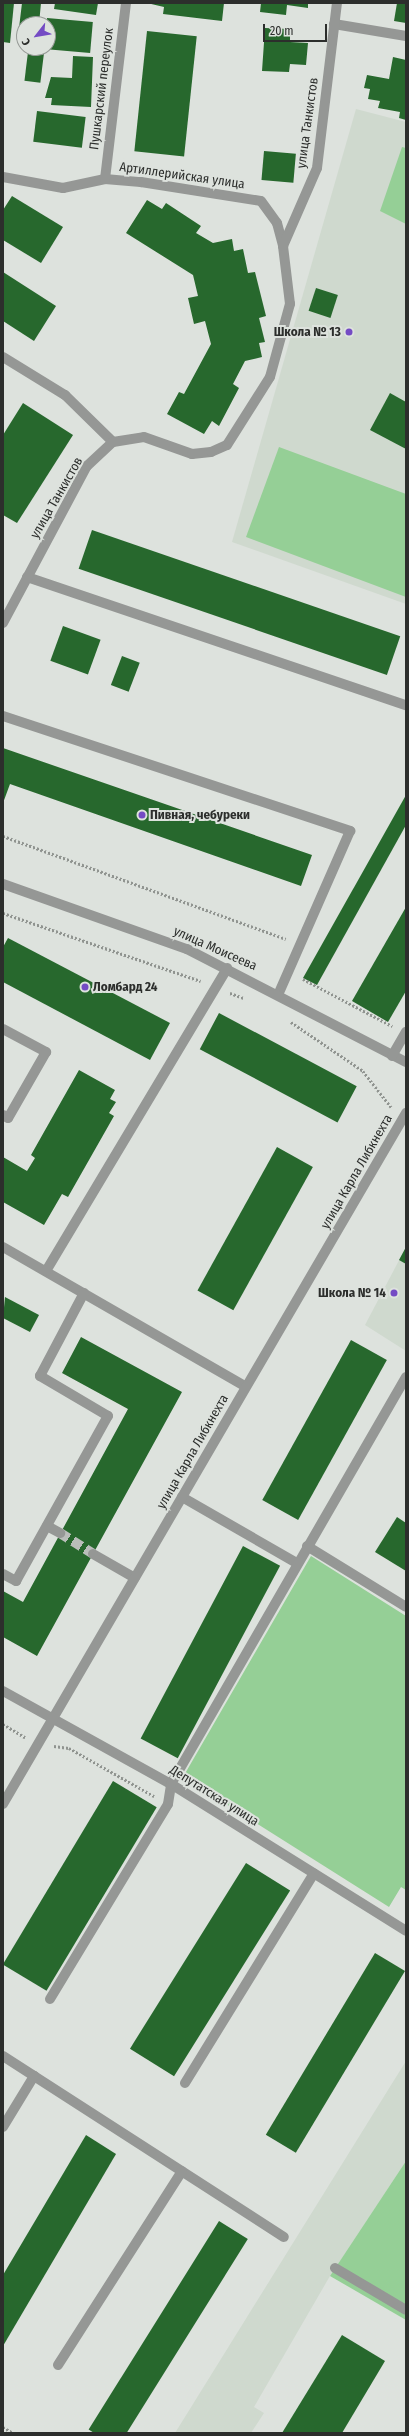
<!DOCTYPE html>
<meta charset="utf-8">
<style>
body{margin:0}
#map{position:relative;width:409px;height:2436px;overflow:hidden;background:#dde2dd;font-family:"Fira Sans Condensed",sans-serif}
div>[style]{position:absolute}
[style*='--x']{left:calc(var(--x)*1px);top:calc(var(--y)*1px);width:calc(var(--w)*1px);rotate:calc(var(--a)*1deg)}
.built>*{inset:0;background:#cfd9ce}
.green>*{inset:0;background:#95cf96}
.building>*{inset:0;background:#27682d;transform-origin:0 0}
.minor-tunnel>*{height:10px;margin-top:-5px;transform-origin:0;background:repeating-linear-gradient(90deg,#babeba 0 10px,transparent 0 15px)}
.path>*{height:2.5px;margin-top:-1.25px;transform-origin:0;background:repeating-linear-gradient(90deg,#909490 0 2px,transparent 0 4px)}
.minor>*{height:10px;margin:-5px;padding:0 5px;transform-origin:5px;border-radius:5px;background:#959795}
.dots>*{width:11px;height:11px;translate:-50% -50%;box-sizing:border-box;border:2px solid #dde2dd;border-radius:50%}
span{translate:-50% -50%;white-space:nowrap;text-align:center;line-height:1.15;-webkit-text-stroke:4px #dde2dd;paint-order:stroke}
.street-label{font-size:13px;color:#2c2e2c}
.poi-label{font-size:13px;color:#2c2e2c;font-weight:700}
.right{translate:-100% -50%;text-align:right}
.left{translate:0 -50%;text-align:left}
.frame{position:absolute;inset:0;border:4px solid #2c2e2c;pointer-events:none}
.north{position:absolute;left:16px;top:16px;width:40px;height:40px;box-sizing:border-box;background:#dde2dd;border:1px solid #969a96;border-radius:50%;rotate:239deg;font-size:11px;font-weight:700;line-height:16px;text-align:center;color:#2c2e2c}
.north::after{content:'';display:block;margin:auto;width:14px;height:18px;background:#744bc4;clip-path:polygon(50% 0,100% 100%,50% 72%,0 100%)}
.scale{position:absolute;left:263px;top:24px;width:64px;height:18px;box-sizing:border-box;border:2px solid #2c2e2c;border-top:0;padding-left:5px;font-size:12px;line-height:14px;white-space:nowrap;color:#2c2e2c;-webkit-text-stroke:3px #dde2dd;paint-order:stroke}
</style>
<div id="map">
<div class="built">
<div style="clip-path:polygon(356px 109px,406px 122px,406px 604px,232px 542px)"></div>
<div style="clip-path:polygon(406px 1247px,406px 1351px,365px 1325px)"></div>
<div style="clip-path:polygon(406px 2061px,406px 2161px,330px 2276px,254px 2407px,264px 2413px,251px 2433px,175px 2433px)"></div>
</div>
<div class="green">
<div style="clip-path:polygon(402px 147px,406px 148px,406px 224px,380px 211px)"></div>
<div style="clip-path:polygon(279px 447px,406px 494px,406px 597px,246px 537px)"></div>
<div style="clip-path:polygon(311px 1556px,406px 1616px,406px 1890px,401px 1887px,389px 1907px,183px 1777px)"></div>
<div style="clip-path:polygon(406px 2161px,406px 2320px,330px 2276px)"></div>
</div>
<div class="building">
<div style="clip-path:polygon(3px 3px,14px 3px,10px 43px,3px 42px)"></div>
<div style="clip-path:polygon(22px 3px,41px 3px,39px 24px,24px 24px,24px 29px,19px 28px)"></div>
<div style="clip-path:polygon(55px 3px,98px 3px,96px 15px,54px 9px)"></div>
<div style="clip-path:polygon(147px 3px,224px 3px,222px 21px,163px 14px,164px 7px)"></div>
<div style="clip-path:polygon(261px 3px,308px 3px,308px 8px,287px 5px,286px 15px,260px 12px)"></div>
<div style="clip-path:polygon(397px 3px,406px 3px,406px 23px,394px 21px)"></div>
<div style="left:47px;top:18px;width:46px;height:31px;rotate:5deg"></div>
<div style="clip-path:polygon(265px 28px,290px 29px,290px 42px,308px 43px,306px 65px,290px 64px,289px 72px,262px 71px)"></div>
<div style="left:147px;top:31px;width:50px;height:121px;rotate:6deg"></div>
<div style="left:28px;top:52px;width:16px;height:29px;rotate:7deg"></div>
<div style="clip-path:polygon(73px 56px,93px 57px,91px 107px,51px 105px,52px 98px,45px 98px,51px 77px,72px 78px)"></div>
<div style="clip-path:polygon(393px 57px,406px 60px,406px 120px,399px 118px,400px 112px,378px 108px,380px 101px,368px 99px,370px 89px,364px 88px,367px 75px,389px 79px)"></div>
<div style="left:37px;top:111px;width:49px;height:31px;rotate:7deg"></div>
<div style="left:264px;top:151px;width:32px;height:29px;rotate:5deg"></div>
<div style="clip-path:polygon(12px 196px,63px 227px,41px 263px,3px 240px,3px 210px)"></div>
<div style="clip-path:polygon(147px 200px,162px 209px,166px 203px,201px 226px,196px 233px,213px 243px,232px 239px,234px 251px,243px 249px,248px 273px,255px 272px,266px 316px,259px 318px,265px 342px,259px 343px,262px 357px,245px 361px,233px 384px,239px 388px,219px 426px,212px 421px,204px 434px,167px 414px,179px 392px,184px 394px,211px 344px,205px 321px,194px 324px,188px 298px,198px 296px,193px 275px,126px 233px)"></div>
<div style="clip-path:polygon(3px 272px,56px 306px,34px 341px,3px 321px)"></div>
<div style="left:316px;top:288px;width:23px;height:24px;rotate:18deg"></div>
<div style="clip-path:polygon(390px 393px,406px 402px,406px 449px,370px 430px)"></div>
<div style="clip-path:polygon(23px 403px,73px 435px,17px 523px,3px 515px,3px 435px)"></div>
<div style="left:92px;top:530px;width:326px;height:41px;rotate:19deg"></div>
<div style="left:63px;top:626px;width:40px;height:37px;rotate:20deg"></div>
<div style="left:122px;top:656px;width:19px;height:31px;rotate:21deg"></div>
<div style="clip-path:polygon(3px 748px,312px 855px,301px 886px,10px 784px,3px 803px)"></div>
<div style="clip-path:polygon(406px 795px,406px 825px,317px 985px,303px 978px)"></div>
<div style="clip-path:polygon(406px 907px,406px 991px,388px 1022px,352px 1001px)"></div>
<div style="clip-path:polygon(8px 938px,170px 1023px,150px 1060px,3px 982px,3px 947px)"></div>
<div style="left:219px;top:1013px;width:156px;height:41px;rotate:28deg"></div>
<div style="clip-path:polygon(79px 1070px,115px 1090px,110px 1099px,116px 1102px,109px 1113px,114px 1116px,68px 1197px,62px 1194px,44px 1225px,3px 1202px,3px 1157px,27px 1171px,35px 1158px,31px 1155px)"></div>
<div style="left:277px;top:1147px;width:41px;height:164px;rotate:29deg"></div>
<div style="clip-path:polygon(406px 1247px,406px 1264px,399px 1260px)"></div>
<div style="clip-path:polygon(5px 1297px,39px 1315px,30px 1332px,3px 1318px)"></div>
<div style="clip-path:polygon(81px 1337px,182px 1392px,37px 1656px,3px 1637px,3px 1591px,23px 1602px,128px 1409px,62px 1373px)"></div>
<div style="left:351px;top:1340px;width:41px;height:183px;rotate:29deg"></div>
<div style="clip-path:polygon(397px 1517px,406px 1523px,406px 1571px,375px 1552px)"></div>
<div style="left:243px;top:1546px;width:42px;height:218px;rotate:28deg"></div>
<div style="left:113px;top:1781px;width:51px;height:214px;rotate:31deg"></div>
<div style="left:246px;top:1863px;width:52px;height:219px;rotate:32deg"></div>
<div style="left:375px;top:1953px;width:35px;height:212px;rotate:31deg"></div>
<div style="clip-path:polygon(86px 2135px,116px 2154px,3px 2346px,3px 2275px)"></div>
<div style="left:219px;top:2221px;width:34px;height:246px;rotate:32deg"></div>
<div style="clip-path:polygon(342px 2335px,385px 2361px,342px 2433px,282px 2433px)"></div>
</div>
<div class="minor-tunnel">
<div style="--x:60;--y:1533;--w:39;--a:32"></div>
</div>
<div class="path">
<div style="--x:3;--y:836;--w:301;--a:20"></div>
<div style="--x:3;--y:913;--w:209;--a:19"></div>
<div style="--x:303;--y:979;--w:101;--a:27.8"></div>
<div style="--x:230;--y:993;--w:15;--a:20"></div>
<div style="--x:291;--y:1022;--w:87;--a:34.2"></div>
<div style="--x:363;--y:1071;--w:46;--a:52.1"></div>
<div style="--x:3;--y:1724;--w:26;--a:31"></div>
<div style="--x:54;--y:1746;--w:15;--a:8"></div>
<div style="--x:69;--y:1748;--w:98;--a:29.5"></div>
<div style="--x:3;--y:2427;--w:12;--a:31"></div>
</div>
<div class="minor">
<div style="--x:334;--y:24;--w:73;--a:9.5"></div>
<div style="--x:3;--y:177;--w:61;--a:10.4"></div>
<div style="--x:63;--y:188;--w:43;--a:-12.1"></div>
<div style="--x:105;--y:179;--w:36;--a:5"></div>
<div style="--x:141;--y:182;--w:121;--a:9"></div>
<div style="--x:261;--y:201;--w:27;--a:54"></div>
<div style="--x:277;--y:223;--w:24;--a:75"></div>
<div style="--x:105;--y:179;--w:177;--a:-83.2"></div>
<div style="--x:3;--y:357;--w:73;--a:31.5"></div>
<div style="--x:65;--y:395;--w:67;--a:44.4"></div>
<div style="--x:27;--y:577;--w:400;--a:18.7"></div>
<div style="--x:3;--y:623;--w:178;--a:-61.9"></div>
<div style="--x:87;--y:466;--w:35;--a:-43"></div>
<div style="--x:113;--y:442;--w:31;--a:-9"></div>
<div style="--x:144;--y:437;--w:51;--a:19.5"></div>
<div style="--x:192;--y:454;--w:19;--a:-6"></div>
<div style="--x:211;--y:452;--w:17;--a:-24"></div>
<div style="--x:227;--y:445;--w:80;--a:-57.7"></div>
<div style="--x:270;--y:377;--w:76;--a:-74.7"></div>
<div style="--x:290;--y:304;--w:58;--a:-96.9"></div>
<div style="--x:283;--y:246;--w:85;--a:-66.4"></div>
<div style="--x:317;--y:168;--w:166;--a:-83.1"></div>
<div style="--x:3;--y:716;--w:366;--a:18.3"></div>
<div style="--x:350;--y:831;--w:177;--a:113.7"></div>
<div style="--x:3;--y:884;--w:195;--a:19.5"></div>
<div style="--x:187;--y:949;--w:246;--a:27.3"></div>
<div style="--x:3;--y:1029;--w:49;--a:28.1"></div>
<div style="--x:46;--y:1052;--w:76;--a:119.9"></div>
<div style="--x:8;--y:1118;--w:6;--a:-149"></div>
<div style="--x:392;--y:1056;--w:28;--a:-60"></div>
<div style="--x:3;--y:1247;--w:280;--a:29.9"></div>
<div style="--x:46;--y:1271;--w:353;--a:-59.1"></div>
<div style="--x:182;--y:1497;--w:133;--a:29.9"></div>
<div style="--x:47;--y:1526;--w:15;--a:28"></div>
<div style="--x:307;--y:1546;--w:116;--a:31.6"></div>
<div style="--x:93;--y:1554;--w:48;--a:29.7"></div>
<div style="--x:3;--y:1574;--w:15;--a:28"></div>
<div style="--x:16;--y:1581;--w:189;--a:-60.9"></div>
<div style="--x:108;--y:1416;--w:79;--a:-149.5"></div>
<div style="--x:40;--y:1376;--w:94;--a:-62.1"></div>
<div style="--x:3;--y:1691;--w:192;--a:29"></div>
<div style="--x:171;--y:1784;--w:277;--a:32"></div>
<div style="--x:3;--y:1804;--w:800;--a:-59.75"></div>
<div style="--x:50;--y:1999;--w:228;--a:-58.8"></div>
<div style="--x:168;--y:1804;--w:20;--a:-81"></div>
<div style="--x:171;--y:1784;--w:470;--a:-60"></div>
<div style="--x:3;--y:2056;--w:334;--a:32.8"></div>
<div style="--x:185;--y:2083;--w:246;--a:-58.4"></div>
<div style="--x:3;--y:2127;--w:60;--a:-58.7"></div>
<div style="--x:335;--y:2268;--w:82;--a:30.6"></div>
<div style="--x:58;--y:2365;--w:230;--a:-57.4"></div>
</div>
<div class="dots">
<div style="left:349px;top:332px;background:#744bc4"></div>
<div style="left:142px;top:815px;background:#744bc4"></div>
<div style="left:85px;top:987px;background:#744bc4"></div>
<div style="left:394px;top:1293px;background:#744bc4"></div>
</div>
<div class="street-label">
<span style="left:102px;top:89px;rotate:-83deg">Пушкарский переулок</span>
<span style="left:308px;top:123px;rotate:-82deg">улица Танкистов</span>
<span style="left:182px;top:176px;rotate:8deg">Артиллерийская улица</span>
<span style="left:57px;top:498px;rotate:-60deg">улица Танкистов</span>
<span style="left:215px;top:949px;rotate:24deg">улица Моисеева</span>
<span style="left:357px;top:1172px;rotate:-60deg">улица Карла Либкнехта</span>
<span style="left:193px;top:1452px;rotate:-60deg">улица Карла Либкнехта</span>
<span style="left:214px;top:1796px;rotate:32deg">Депутатская улица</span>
</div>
<div class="poi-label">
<span class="right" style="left:341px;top:332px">Школа № 13</span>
<span class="left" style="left:150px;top:815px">Пивная, чебуреки</span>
<span class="left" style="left:93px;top:987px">Ломбард 24</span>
<span class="right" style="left:386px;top:1293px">Школа № 14</span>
</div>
<div class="frame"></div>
<div class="north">С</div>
<div class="scale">20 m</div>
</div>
